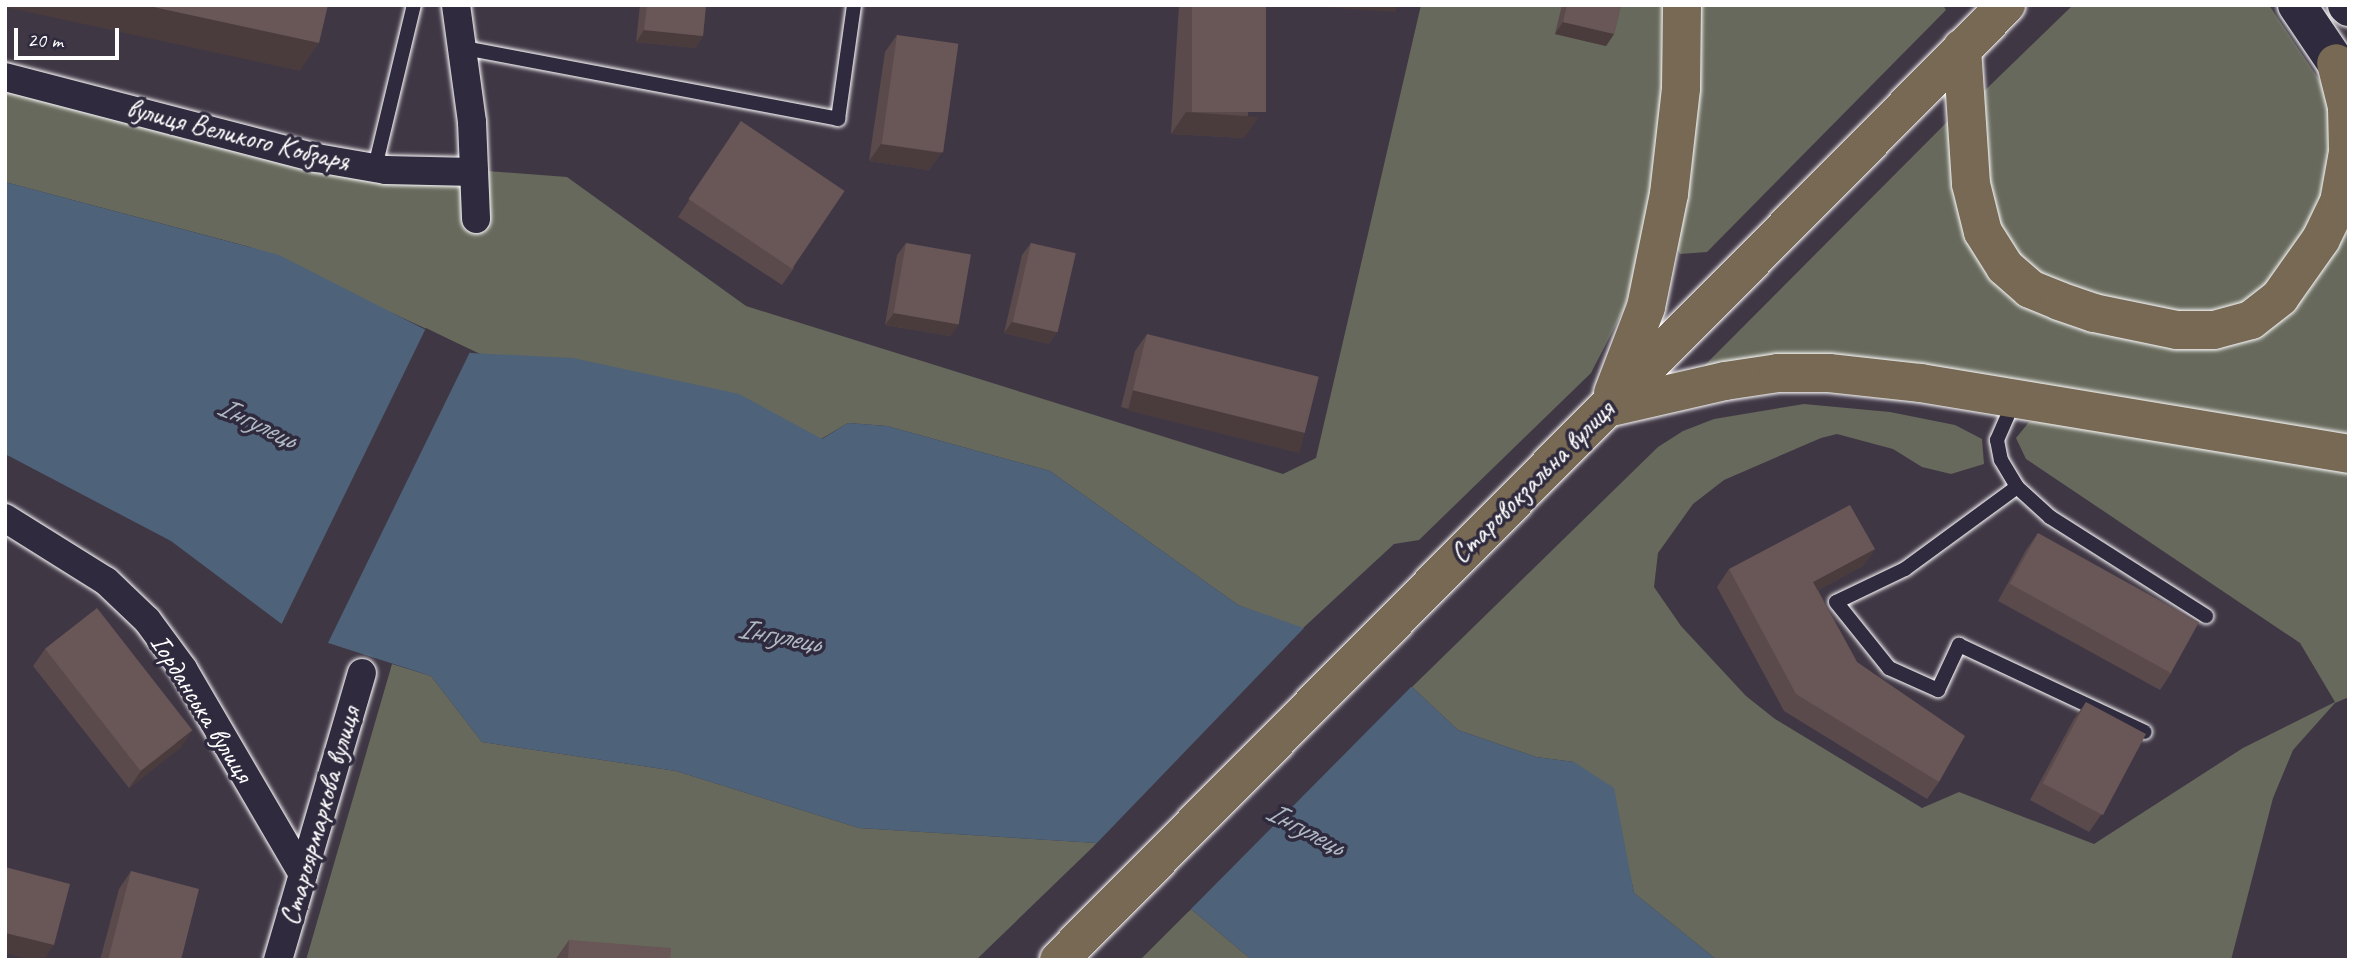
<!DOCTYPE html>
<meta charset="utf-8">
<style>
body{margin:0}
#map{position:relative;width:2354px;height:965px;overflow:hidden;background:#403745;font-family:Caveat,sans-serif}
div>[style]{position:absolute}
[style*='--x']{left:calc(var(--x)*1px);top:calc(var(--y)*1px);width:calc(var(--w)*1px);rotate:calc(var(--a)*1deg)}
.green>*{inset:0;background:#66695b}
.water>*{inset:0;background:#4e6279}
.pier>*{inset:0;background:#403745;transform-origin:0 0}
.roads{filter:drop-shadow(0 0 2px #fff) drop-shadow(0 0 2px #fff)}
.lane>*{height:14px;margin:-7px;padding:0 7px;transform-origin:7px;border-radius:7px;background:#2f2a3d}
.street>*{height:28px;margin:-14px;padding:0 14px;transform-origin:14px;border-radius:14px;background:#2f2a3d}
.secondary>*{height:38px;margin:-19px;padding:0 19px;transform-origin:19px;border-radius:19px;background:#2f2a3d}
.primary>*{height:38px;margin:-19px;padding:0 19px;transform-origin:19px;border-radius:19px;background:#776954}
.wall>*{inset:0;background:#5a4a4b}
.shaded-wall>*{inset:0;background:#4a3c3d;transform-origin:0 0}
.building>*{inset:0;background:#695657;transform-origin:0 0}
span{translate:-50% -50%;white-space:nowrap;text-align:center;line-height:1.15;-webkit-text-stroke:7px #2f2a3d;paint-order:stroke}
.street-label{font-size:28px;color:#fff}
.water-label{font-size:30px;color:#afb8c3;font-style:italic}
.frame{position:absolute;inset:0;border:7px solid #fff;pointer-events:none}
.scale{position:absolute;left:14px;top:28px;width:105px;height:32px;box-sizing:border-box;border:4px solid #fff;border-top:0;padding-left:9px;font-size:21px;line-height:24px;white-space:nowrap;color:#fff;-webkit-text-stroke:5px #2f2a3d;paint-order:stroke}
</style>
<div id="map">
<div class="green">
<div style="clip-path:polygon(1421px 5px,1669px 5px,1660px 195px,1624px 309px,1591px 373px,1419px 540px,1394px 544px,1302px 629px,1238px 605px,1050px 471px,887px 426px,848px 423px,752px 480px,250px 247px,5px 182px,5px 77px,317px 158px,567px 177px,746px 306px,1283px 474px,1316px 458px)"></div>
<div style="clip-path:polygon(1693px 5px,1943px 5px,1946px 10px,1707px 252px,1680px 254px,1671px 238px)"></div>
<div style="clip-path:polygon(2073px 5px,2269px 5px,2328px 93px,2334px 148px,2312px 232px,2245px 309px,2186px 318px,2037px 279px,1996px 228px,1977px 98px)"></div>
<div style="clip-path:polygon(1953px 116px,1996px 277px,2215px 343px,2349px 195px,2349px 438px,1699px 371px)"></div>
<div style="clip-path:polygon(1804px 404px,1890px 412px,1955px 425px,1982px 439px,1984px 464px,1951px 474px,1922px 467px,1893px 449px,1837px 434px,1821px 438px,1724px 480px,1693px 504px,1658px 553px,1654px 587px,1681px 626px,1746px 696px,1775px 719px,1922px 808px,1959px 792px,2094px 844px,2243px 748px,2335px 702px,2300px 643px,2026px 459px,2016px 438px,2029px 422px,2060px 419px,2349px 469px,2349px 697px,2335px 703px,2293px 750px,2273px 798px,2231px 960px,1717px 960px,1634px 893px,1625px 851px,1574px 762px,1536px 757px,1458px 730px,1412px 687px,1658px 447px,1683px 431px,1714px 419px)"></div>
<div style="clip-path:polygon(392px 664px,431px 676px,482px 742px,676px 771px,859px 828px,1097px 843px,976px 960px,306px 960px)"></div>
<div style="clip-path:polygon(1191px 909px,1252px 960px,1140px 960px)"></div>
</div>
<div class="water">
<div style="clip-path:polygon(5px 182px,279px 255px,471px 353px,573px 358px,739px 394px,822px 439px,848px 423px,887px 426px,1050px 471px,1238px 605px,1347px 643px,1378px 668px,1412px 687px,1458px 730px,1536px 757px,1574px 762px,1614px 788px,1634px 893px,1717px 960px,1252px 960px,1191px 909px,1097px 843px,859px 828px,676px 771px,482px 742px,431px 676px,291px 631px,171px 541px,5px 454px)"></div>
</div>
<div class="pier">
<div style="left:426px;top:328px;width:50px;height:334px;rotate:26deg"></div>
<div style="clip-path:polygon(1305px 627px,1349px 640px,1380px 665px,1414px 684px,1188px 912px,1094px 846px)"></div>
</div>
<div class="roads">
<div class="lane">
<div style="--x:464;--y:48;--w:381;--a:10.7"></div>
<div style="--x:838;--y:119;--w:115;--a:-82"></div>
<div style="--x:375;--y:167;--w:167;--a:-76.5"></div>
<div style="--x:2015;--y:399;--w:45;--a:113.7"></div>
<div style="--x:1997;--y:440;--w:20;--a:79"></div>
<div style="--x:2001;--y:460;--w:31;--a:59"></div>
<div style="--x:2017;--y:487;--w:45;--a:42.3"></div>
<div style="--x:2050;--y:517;--w:185;--a:32.4"></div>
<div style="--x:2017;--y:487;--w:139;--a:143.8"></div>
<div style="--x:1905;--y:569;--w:76;--a:154.4"></div>
<div style="--x:1836;--y:602;--w:85;--a:51.2"></div>
<div style="--x:1889;--y:668;--w:54;--a:24.2"></div>
<div style="--x:1938;--y:690;--w:50;--a:-65"></div>
<div style="--x:1959;--y:645;--w:205;--a:25.1"></div>
</div>
<div class="street">
<div style="--x:456;--y:5;--w:118;--a:82.2"></div>
<div style="--x:472;--y:122;--w:97;--a:87.6"></div>
<div style="--x:5;--y:77;--w:322;--a:14.6"></div>
<div style="--x:317;--y:158;--w:70;--a:9.9"></div>
<div style="--x:386;--y:170;--w:88;--a:1.3"></div>
<div style="--x:5;--y:518;--w:119;--a:32"></div>
<div style="--x:106;--y:581;--w:57;--a:43.6"></div>
<div style="--x:147;--y:620;--w:61;--a:53.7"></div>
<div style="--x:183;--y:669;--w:238;--a:59.7"></div>
<div style="--x:278;--y:960;--w:299;--a:-73.7"></div>
</div>
<div class="secondary">
<div style="--x:2297;--y:5;--w:93;--a:56"></div>
<div style="--x:2347;--y:5;--w:3;--a:45"></div>
</div>
<div class="primary">
<div style="--x:1962;--y:48;--w:136;--a:86.2"></div>
<div style="--x:1971;--y:184;--w:49;--a:76"></div>
<div style="--x:1983;--y:232;--w:41;--a:57.8"></div>
<div style="--x:2005;--y:267;--w:33;--a:41"></div>
<div style="--x:2030;--y:289;--w:31;--a:22"></div>
<div style="--x:2059;--y:301;--w:37;--a:19"></div>
<div style="--x:2094;--y:313;--w:85;--a:11.6"></div>
<div style="--x:2177;--y:330;--w:37;--a:0"></div>
<div style="--x:2214;--y:330;--w:38;--a:-15"></div>
<div style="--x:2251;--y:320;--w:37;--a:-38"></div>
<div style="--x:2280;--y:297;--w:71;--a:-54.7"></div>
<div style="--x:2321;--y:239;--w:41;--a:-64.1"></div>
<div style="--x:2339;--y:202;--w:51;--a:-79.8"></div>
<div style="--x:2348;--y:152;--w:45;--a:-91.3"></div>
<div style="--x:2347;--y:107;--w:45;--a:-104"></div>
<div style="--x:1613;--y:393;--w:92;--a:-69"></div>
<div style="--x:1646;--y:307;--w:115;--a:-78.5"></div>
<div style="--x:1669;--y:194;--w:107;--a:-83.5"></div>
<div style="--x:1681;--y:88;--w:83;--a:-89.3"></div>
<div style="--x:1607;--y:408;--w:121;--a:-12.9"></div>
<div style="--x:1725;--y:381;--w:54;--a:-8.6"></div>
<div style="--x:1778;--y:373;--w:51;--a:0"></div>
<div style="--x:1829;--y:373;--w:93;--a:6.2"></div>
<div style="--x:1921;--y:383;--w:434;--a:9.4"></div>
<div style="--x:1059;--y:960;--w:1345;--a:-45.24"></div>
</div>
</div>
<div class="wall">
<div style="clip-path:polygon(640px 5px,706px 5px,703px 36px,695px 48px,636px 42px)"></div>
<div style="clip-path:polygon(1179px 5px,1266px 5px,1244px 138px,1171px 134px)"></div>
<div style="clip-path:polygon(1562px 5px,1621px 5px,1614px 34px,1606px 46px,1555px 34px)"></div>
<div style="clip-path:polygon(897px 35px,941px 153px,929px 170px,869px 161px,885px 52px)"></div>
<div style="clip-path:polygon(741px 121px,794px 268px,782px 285px,678px 217px)"></div>
<div style="clip-path:polygon(906px 243px,951px 336px,885px 325px,897px 255px)"></div>
<div style="clip-path:polygon(1031px 243px,1057px 332px,1049px 344px,1004px 333px,1022px 255px)"></div>
<div style="clip-path:polygon(1147px 334px,1292px 451px,1121px 407px,1135px 351px)"></div>
<div style="clip-path:polygon(2038px 533px,2172px 672px,2160px 690px,1998px 601px,2026px 550px)"></div>
<div style="clip-path:polygon(1875px 549px,1863px 566px,1818px 590px,1857px 662px,1939px 782px,1927px 799px,1784px 711px,1717px 587px,1729px 569px)"></div>
<div style="clip-path:polygon(45px 649px,181px 747px,129px 788px,33px 666px)"></div>
<div style="clip-path:polygon(2086px 702px,2101px 815px,2089px 832px,2030px 800px,2074px 719px)"></div>
<div style="clip-path:polygon(131px 871px,181px 960px,100px 960px,119px 889px)"></div>
<div style="clip-path:polygon(569px 940px,670px 960px,555px 960px)"></div>
</div>
<div class="shaded-wall">
<div style="clip-path:polygon(5px 5px,144px 5px,319px 43px,300px 71px,5px 7px)"></div>
<div style="clip-path:polygon(1293px 5px,1399px 5px,1395px 12px)"></div>
<div style="clip-path:polygon(1563px 22px,1614px 34px,1606px 46px,1555px 34px)"></div>
<div style="clip-path:polygon(644px 30px,703px 36px,695px 48px,636px 42px)"></div>
<div style="clip-path:polygon(1186px 112px,1259px 117px,1244px 138px,1171px 134px)"></div>
<div style="clip-path:polygon(881px 144px,941px 153px,929px 170px,869px 161px)"></div>
<div style="clip-path:polygon(894px 313px,959px 324px,951px 336px,885px 325px)"></div>
<div style="clip-path:polygon(1012px 322px,1057px 332px,1049px 344px,1004px 333px)"></div>
<div style="left:1133px;top:390px;width:177px;height:21px;rotate:14deg"></div>
<div style="clip-path:polygon(1875px 549px,1863px 566px,1801px 599px,1813px 582px)"></div>
<div style="clip-path:polygon(193px 730px,181px 747px,129px 788px,141px 771px)"></div>
<div style="clip-path:polygon(5px 933px,54px 945px,44px 960px,31px 960px,5px 953px)"></div>
</div>
<div class="building">
<div style="clip-path:polygon(144px 5px,328px 5px,319px 43px)"></div>
<div style="clip-path:polygon(647px 5px,706px 5px,703px 36px,644px 30px)"></div>
<div style="left:1192px;top:5px;width:74px;height:107px"></div>
<div style="clip-path:polygon(1567px 5px,1621px 5px,1614px 34px,1563px 22px)"></div>
<div style="left:897px;top:35px;width:62px;height:110px;rotate:8deg"></div>
<div style="left:741px;top:121px;width:125px;height:94px;rotate:34deg"></div>
<div style="left:906px;top:243px;width:66px;height:71px;rotate:10deg"></div>
<div style="left:1031px;top:243px;width:46px;height:81px;rotate:13deg"></div>
<div style="left:1147px;top:334px;width:177px;height:58px;rotate:14deg"></div>
<div style="clip-path:polygon(1850px 505px,1875px 549px,1813px 582px,1857px 662px,1965px 736px,1939px 782px,1796px 694px,1729px 569px)"></div>
<div style="left:2038px;top:533px;width:184px;height:58px;rotate:29deg"></div>
<div style="left:97px;top:608px;width:155px;height:66px;rotate:52deg"></div>
<div style="left:2086px;top:702px;width:68px;height:92px;rotate:28deg"></div>
<div style="clip-path:polygon(5px 867px,70px 884px,54px 945px,5px 933px)"></div>
<div style="clip-path:polygon(131px 871px,199px 889px,181px 960px,108px 960px)"></div>
<div style="clip-path:polygon(569px 940px,671px 948px,670px 960px,568px 960px)"></div>
</div>
<div class="street-label">
<span style="left:238px;top:135px;rotate:14deg">вулиця Великого Кобзаря</span>
<span style="left:1532px;top:482px;rotate:-45deg">Старовокзальна вулиця</span>
<span style="left:202px;top:708px;rotate:58deg">Іорданська вулиця</span>
<span style="left:320px;top:816px;rotate:-74deg">Староярмаркова вулиця</span>
</div>
<div class="water-label">
<span style="left:257px;top:422px;rotate:26deg">Інгулець</span>
<span style="left:779px;top:635px;rotate:11deg">Інгулець</span>
<span style="left:1305px;top:828px;rotate:28deg">Інгулець</span>
</div>
<div class="frame"></div>
<div class="scale">20 m</div>
</div>
